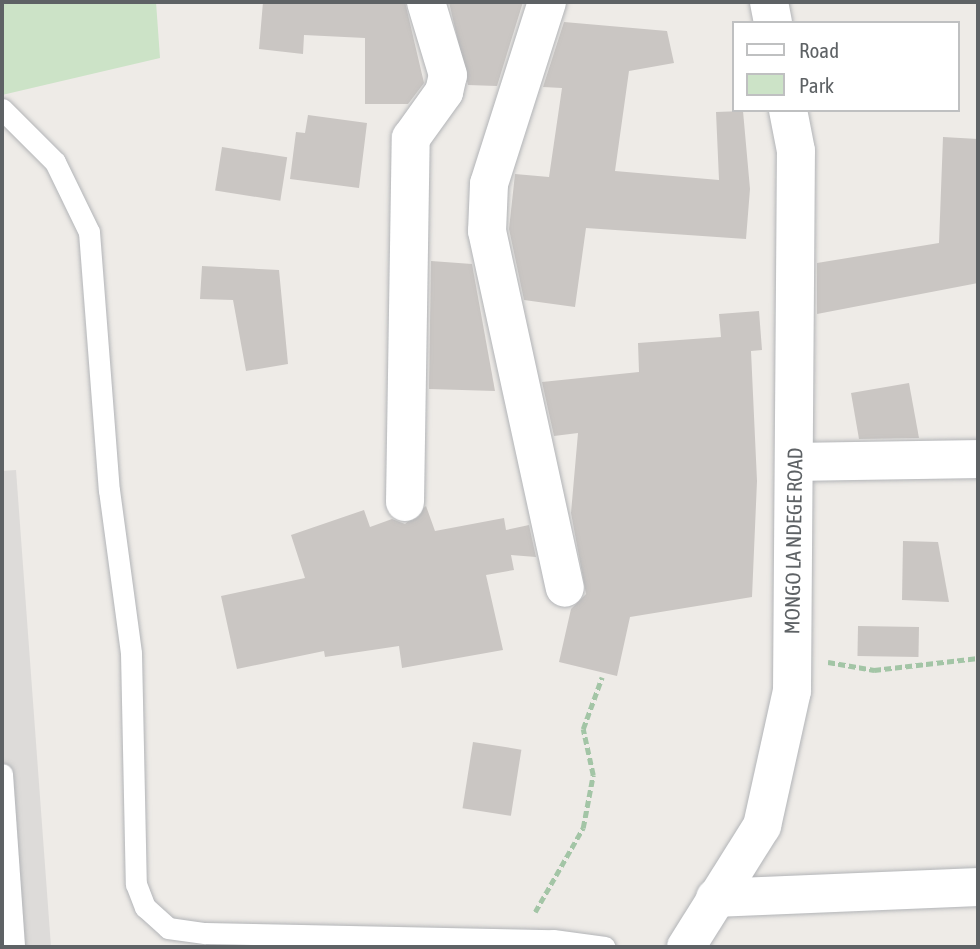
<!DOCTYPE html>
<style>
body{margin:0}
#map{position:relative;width:980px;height:949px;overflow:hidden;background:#eeebe7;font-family:"Asap Condensed",sans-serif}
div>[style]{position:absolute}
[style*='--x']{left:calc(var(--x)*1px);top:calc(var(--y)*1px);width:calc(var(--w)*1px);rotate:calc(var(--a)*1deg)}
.industrial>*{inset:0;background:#dddbd9}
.green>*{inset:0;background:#cce3c7}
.building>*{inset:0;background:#cac6c3;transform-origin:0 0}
.path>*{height:4.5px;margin-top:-2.25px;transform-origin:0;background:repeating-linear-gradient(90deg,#a3c5a6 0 7px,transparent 0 10.5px)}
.roads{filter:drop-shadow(0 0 2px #b2b4b7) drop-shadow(0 0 2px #b2b4b7)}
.lane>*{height:21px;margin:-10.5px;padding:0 10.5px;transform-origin:10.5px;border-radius:10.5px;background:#fff}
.street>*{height:38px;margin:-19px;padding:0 19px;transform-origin:19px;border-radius:19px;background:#fff}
.secondary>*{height:38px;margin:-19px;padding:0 19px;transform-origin:19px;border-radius:19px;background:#fff}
span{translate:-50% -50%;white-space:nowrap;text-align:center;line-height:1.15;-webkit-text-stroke:5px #fff;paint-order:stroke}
.street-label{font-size:21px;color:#5e6265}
.frame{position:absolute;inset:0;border:4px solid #5e6265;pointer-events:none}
.legend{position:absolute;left:732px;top:21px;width:228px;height:91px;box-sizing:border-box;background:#fff;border:2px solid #bfc0c1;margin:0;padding:9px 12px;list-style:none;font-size:21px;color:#5e6265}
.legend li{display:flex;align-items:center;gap:14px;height:35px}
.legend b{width:35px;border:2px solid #bfc0c1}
</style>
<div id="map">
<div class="industrial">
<div style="clip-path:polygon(16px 470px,51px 947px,2px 947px,2px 471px)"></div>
</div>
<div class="green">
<div style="clip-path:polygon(2px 2px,156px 2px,160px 58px,2px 95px)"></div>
</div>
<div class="building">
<div style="clip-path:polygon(263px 2px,405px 2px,424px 83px,408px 104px,365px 104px,365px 38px,304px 35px,303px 54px,259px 49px)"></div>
<div style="clip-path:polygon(449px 2px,523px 2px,497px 86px,468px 85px)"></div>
<div style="clip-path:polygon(564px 22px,667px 31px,674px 63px,629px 71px,615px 171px,719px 180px,716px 112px,743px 111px,750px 189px,746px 239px,586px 228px,575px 307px,524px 300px,509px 229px,515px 174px,549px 177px,562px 88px,543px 87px)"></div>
<div style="clip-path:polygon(308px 115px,367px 123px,359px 188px,290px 179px,296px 132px,305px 133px)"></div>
<div style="clip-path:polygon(943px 137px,978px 139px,978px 283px,817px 314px,817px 263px,939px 243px)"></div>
<div style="left:222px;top:147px;width:66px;height:44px;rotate:9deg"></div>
<div style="clip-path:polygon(431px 261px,472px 264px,495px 391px,429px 389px)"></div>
<div style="clip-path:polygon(202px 266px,279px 270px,288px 364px,246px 371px,233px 300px,200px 299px)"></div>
<div style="clip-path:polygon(759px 311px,762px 350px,751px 351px,757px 481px,752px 597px,630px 617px,617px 676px,559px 662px,571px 609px,586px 594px,571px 513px,578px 433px,554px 436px,542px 382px,639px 372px,638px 343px,721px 337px,719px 314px)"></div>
<div style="clip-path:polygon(909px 383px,919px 438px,859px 439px,851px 393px)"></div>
<div style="clip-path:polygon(426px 506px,435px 531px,504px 518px,506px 530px,529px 525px,536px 557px,511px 555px,514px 570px,486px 575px,503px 650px,402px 668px,399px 646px,325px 657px,324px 651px,237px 669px,221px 596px,305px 578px,291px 535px,364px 510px,370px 527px,392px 519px,405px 524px)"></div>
<div style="clip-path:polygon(903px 541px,938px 542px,949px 602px,902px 600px)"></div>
<div style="left:858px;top:626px;width:61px;height:30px;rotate:1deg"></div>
<div style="left:473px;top:742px;width:49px;height:67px;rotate:9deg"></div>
</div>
<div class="path">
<div style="--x:828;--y:662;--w:47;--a:9.9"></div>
<div style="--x:874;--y:670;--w:105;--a:-6.6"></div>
<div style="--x:535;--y:912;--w:97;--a:-60.3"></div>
<div style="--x:583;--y:828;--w:54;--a:-79.3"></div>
<div style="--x:593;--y:775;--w:47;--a:-102.3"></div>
<div style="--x:583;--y:729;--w:55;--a:-69.9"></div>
</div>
<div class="roads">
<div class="lane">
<div style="--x:2;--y:109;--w:75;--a:45"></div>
<div style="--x:55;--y:162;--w:78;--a:64.1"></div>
<div style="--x:89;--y:232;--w:259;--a:85.6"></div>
<div style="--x:109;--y:490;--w:164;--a:82.3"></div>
<div style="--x:131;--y:653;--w:231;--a:88.8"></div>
<div style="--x:136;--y:884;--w:25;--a:69"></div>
<div style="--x:145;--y:907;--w:31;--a:42"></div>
<div style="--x:168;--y:928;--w:37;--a:8"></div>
<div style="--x:205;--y:933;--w:348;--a:1.2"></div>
<div style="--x:553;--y:940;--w:52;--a:7.7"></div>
<div style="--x:2;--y:774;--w:173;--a:86"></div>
</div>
<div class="street">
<div style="--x:547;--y:2;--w:191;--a:107.7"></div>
<div style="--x:489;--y:184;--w:47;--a:92.4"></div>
<div style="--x:487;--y:231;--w:365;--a:77.7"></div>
<div style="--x:795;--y:462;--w:183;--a:-0.9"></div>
<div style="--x:405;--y:502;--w:364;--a:-89.1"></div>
<div style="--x:411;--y:138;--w:57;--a:-54.3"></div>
<div style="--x:444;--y:92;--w:17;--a:-77"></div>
<div style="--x:448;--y:75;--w:76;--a:-106.8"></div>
<div style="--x:715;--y:898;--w:263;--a:-2.4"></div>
</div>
<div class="secondary">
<div style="--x:769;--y:2;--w:21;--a:79"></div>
<div style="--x:686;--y:947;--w:143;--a:-57.9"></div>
<div style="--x:762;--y:826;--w:138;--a:-77.5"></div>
<div style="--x:792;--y:691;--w:540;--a:-89.58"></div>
<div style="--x:796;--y:151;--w:42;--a:-101"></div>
</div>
</div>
<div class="street-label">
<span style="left:793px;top:541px;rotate:-89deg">MONGO LA NDEGE ROAD</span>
</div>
<div class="frame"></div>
<ul class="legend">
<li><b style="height:9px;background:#fff"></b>Road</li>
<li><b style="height:19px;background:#cce3c7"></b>Park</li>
</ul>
</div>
